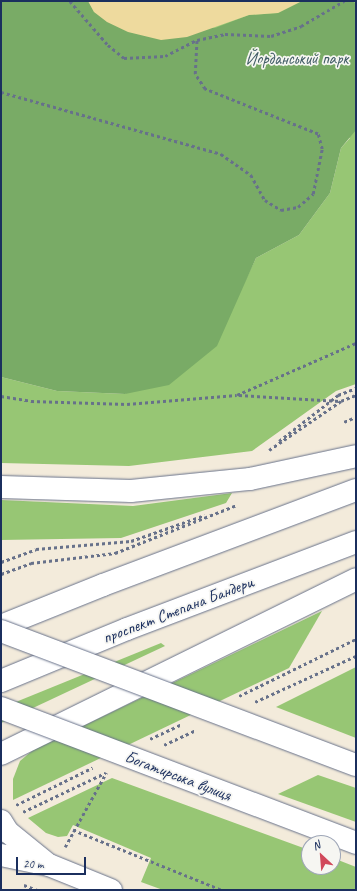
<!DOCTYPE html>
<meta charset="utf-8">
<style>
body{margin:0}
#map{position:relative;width:357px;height:891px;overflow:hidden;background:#f3ebdb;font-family:Caveat,sans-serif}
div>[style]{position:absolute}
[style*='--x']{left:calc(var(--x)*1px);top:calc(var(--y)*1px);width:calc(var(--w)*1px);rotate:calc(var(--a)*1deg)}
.green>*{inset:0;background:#97c674}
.forest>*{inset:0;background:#79ab66}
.sand>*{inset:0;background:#eeda9e}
.path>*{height:2.5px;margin-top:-1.25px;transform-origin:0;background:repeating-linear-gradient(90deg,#67718a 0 3px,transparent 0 6px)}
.roads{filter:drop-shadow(0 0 1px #67718a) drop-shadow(0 0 1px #67718a)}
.street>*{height:22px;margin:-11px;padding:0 11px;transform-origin:11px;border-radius:11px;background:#fff}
.primary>*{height:22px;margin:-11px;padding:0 11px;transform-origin:11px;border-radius:11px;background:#fff}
.bridges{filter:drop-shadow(0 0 1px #67718a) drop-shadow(0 0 1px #67718a)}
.primary-bridge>*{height:22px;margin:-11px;padding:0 11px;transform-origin:11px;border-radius:11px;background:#fff}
span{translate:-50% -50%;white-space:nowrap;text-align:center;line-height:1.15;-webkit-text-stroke:3.5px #f6f6f2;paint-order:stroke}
.park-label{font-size:17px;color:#405c65}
.street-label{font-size:17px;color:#1b2f5e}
.frame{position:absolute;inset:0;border:2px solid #1b2f5e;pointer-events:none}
.north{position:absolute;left:301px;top:835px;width:40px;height:40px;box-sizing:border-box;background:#f6f6f2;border:1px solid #9ea6b7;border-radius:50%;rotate:334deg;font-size:11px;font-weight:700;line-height:16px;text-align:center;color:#1b2f5e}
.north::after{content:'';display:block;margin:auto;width:14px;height:18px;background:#d1495b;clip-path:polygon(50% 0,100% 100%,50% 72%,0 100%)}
.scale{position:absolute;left:16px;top:857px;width:70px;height:18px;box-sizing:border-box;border:2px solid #1b2f5e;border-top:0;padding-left:5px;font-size:12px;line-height:14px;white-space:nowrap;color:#1b2f5e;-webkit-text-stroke:3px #f6f6f2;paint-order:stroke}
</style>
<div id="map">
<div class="green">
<div style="clip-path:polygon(65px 1px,356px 1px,356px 384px,336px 391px,252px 451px,129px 466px,1px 463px,1px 377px,57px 391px,125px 394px,238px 296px,256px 258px,299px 235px,330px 193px,341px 148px,350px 138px)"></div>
<div style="clip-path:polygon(232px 493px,226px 503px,121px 538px,1px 540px,1px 500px,133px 506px)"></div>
<div style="clip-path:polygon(322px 611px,289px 668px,13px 800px,13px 779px,20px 761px,33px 750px)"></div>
<div style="clip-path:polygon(161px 643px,165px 646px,1px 723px,1px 708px)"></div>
<div style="clip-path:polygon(356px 667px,356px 738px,276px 707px)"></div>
<div style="clip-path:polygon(318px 775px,356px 788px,356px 822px,278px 794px)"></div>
<div style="clip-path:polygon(112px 778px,309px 850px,309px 867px,333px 867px,333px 858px,356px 867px,356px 890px,163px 890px,141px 882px,151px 858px,73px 825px,67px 836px,58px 837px,46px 833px,28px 818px)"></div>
</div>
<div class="forest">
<div style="clip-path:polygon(1px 1px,88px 1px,94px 12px,215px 28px,249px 15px,278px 13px,302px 1px,352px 1px,356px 4px,356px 130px,341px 148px,330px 193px,299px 235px,256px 258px,217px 346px,169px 385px,125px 394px,57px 391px,1px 377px)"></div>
</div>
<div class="sand">
<div style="clip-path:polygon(88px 1px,302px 1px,278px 13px,249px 15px,187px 37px,161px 40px,128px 32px,107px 22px,94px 12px)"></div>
</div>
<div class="path">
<div style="--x:70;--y:1;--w:58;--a:49.2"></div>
<div style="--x:108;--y:45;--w:21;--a:39"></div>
<div style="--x:124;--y:58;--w:41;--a:-2.8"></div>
<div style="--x:165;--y:56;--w:35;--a:-27"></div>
<div style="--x:1;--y:92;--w:229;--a:15.7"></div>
<div style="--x:221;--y:154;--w:37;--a:35"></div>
<div style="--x:251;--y:175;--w:29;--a:61"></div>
<div style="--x:265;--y:200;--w:19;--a:32"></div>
<div style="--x:281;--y:210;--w:17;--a:-10"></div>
<div style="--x:298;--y:207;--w:20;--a:-41"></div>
<div style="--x:313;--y:194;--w:46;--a:-78.7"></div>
<div style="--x:322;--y:149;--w:16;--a:-105"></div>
<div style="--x:318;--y:134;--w:122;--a:-158.3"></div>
<div style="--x:205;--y:89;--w:18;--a:-124"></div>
<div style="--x:195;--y:74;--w:34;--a:-87"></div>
<div style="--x:197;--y:40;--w:29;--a:-12"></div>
<div style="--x:225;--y:34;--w:46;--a:2.5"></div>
<div style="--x:271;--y:36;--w:32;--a:-18"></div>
<div style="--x:301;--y:26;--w:50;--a:-30.2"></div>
<div style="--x:239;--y:395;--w:101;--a:3.4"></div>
<div style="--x:1;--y:396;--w:30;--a:9"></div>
<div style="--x:31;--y:401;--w:96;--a:1.8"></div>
<div style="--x:127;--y:404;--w:110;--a:-4.7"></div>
<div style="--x:237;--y:395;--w:130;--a:-23.6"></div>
<div style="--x:344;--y:422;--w:13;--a:-23"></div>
<div style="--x:279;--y:441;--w:75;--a:-37.9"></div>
<div style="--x:338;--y:395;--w:19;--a:-21"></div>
<div style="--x:269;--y:450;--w:87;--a:-34.2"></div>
<div style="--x:341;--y:401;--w:16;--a:-22"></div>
<div style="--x:1;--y:562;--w:37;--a:-20"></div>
<div style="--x:36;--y:549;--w:95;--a:-4.8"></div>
<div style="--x:131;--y:541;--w:78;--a:-19.4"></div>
<div style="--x:1;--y:574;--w:32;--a:-20"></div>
<div style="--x:31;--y:563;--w:85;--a:-6.8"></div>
<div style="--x:115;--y:553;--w:131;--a:-21.5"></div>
<div style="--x:239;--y:696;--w:130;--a:-26"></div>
<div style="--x:255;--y:702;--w:111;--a:-24.5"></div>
<div style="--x:150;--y:739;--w:35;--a:-25"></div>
<div style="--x:164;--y:745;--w:35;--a:-25"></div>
<div style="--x:16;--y:805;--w:85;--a:-26"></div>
<div style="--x:23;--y:812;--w:91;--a:-25.4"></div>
<div style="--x:73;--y:830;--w:161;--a:21.9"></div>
<div style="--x:65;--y:847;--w:85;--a:-61"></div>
<div style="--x:24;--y:885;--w:14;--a:21"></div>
</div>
<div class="roads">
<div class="street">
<div style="--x:1;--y:821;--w:13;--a:58"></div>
<div style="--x:8;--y:832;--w:48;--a:39"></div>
<div style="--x:1;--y:855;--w:49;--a:11.8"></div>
<div style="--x:49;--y:865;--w:67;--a:22"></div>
</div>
<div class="primary">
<div style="--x:1;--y:487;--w:130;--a:1.8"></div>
<div style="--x:131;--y:491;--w:120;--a:-5.8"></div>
<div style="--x:250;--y:479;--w:108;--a:-12.2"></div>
<div style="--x:1;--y:626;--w:110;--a:-21.9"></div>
<div style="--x:103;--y:585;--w:270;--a:-20.6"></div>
<div style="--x:1;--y:681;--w:136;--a:-22.4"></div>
<div style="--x:127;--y:629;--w:245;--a:-20.8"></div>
<div style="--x:1;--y:754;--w:396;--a:-26.2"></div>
</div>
</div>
<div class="bridges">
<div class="primary-bridge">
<div style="--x:1;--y:631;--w:379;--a:20.7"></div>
<div style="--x:1;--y:708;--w:380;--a:20.8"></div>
</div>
</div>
<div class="park-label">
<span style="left:297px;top:59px">Йорданський парк</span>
</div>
<div class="street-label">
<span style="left:178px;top:610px;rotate:-21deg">проспект Степана Бандери</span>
<span style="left:178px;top:776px;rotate:21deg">Богатирська вулиця</span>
</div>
<div class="frame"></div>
<div class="north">N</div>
<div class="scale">20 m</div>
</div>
